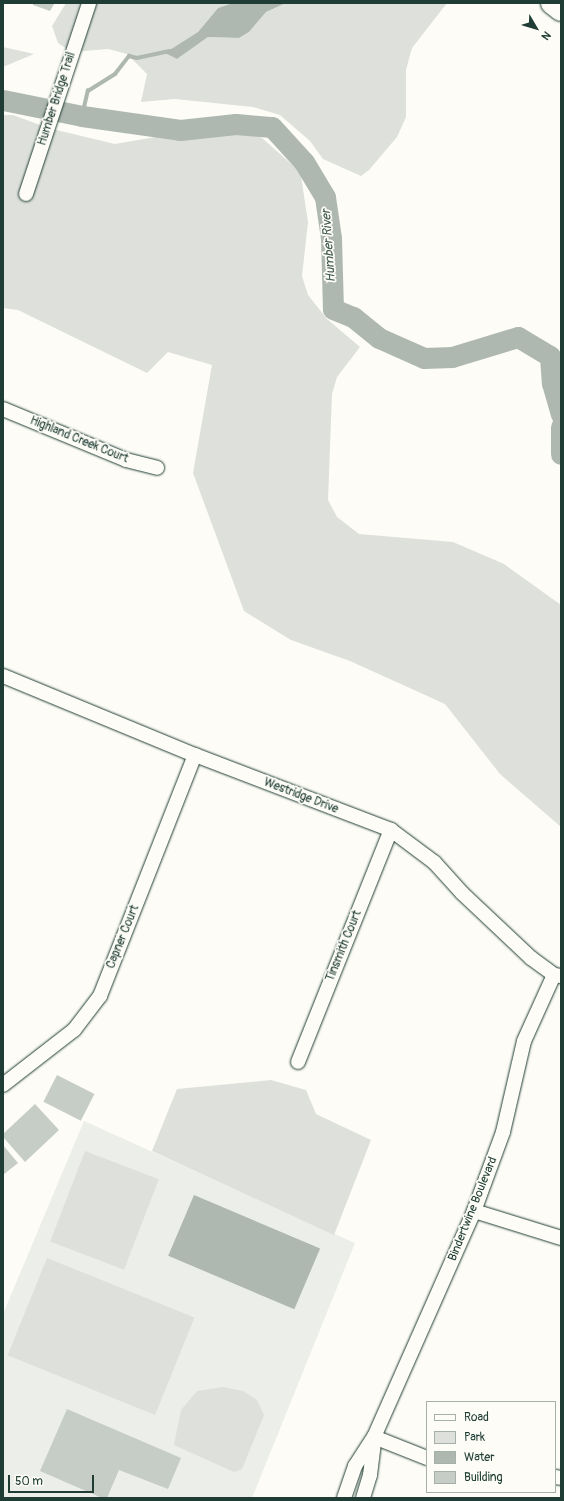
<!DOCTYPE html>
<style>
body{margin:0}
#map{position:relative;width:564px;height:1501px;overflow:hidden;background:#fdfcf7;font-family:Pangolin,sans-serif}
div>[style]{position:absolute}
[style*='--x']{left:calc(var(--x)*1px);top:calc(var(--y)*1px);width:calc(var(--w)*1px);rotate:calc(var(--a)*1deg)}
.built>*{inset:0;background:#eceee9}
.green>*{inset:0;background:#dde0db;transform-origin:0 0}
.water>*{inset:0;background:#aeb8b1;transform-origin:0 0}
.stream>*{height:3.5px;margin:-1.75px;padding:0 1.75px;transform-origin:1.75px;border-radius:1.75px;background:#aeb8b1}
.river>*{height:21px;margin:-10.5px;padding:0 10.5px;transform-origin:10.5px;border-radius:10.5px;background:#aeb8b1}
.building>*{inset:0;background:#c6cdc7;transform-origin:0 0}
.roads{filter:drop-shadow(0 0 1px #1f3d34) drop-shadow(0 0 1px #1f3d34)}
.street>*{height:14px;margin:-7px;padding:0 7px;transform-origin:7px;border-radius:7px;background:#fdfcf7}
.primary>*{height:22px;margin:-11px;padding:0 11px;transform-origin:11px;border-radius:11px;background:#fdfcf7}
span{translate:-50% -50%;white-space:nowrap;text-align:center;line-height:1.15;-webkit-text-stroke:3.5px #fdfcf7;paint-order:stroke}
.street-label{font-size:12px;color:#1f3d34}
.water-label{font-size:13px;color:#435c53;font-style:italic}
.frame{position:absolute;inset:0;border:4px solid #1f3d34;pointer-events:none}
.legend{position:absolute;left:426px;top:1401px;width:130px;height:92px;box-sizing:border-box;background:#fdfcf7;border:1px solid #a4b0a9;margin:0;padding:5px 7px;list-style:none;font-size:12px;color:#1f3d34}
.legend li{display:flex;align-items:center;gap:8px;height:20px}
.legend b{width:20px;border:1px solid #a4b0a9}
.north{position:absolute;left:516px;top:8px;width:40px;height:40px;-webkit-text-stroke:3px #fdfcf7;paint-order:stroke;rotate:128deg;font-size:11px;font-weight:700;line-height:16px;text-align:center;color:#1f3d34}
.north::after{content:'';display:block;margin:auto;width:14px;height:18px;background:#1f3d34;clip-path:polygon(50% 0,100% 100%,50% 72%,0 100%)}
.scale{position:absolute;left:8px;top:1475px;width:86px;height:18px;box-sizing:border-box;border:2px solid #1f3d34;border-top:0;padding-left:5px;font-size:12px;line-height:14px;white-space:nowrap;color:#1f3d34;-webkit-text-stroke:3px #fdfcf7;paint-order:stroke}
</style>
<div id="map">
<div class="built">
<div style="clip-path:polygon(84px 1121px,355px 1243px,252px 1498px,3px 1498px,3px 1314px)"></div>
</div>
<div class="green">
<div style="clip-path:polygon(66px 3px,233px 3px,218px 8px,198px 32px,166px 53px,177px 59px,208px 37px,239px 38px,249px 32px,266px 12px,286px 3px,447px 3px,412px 48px,406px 70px,406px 117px,397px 137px,369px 170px,361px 176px,323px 159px,310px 141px,280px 115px,253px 107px,175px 99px,141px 102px,147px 74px,127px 54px,108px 49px,72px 52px,58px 43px,52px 26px)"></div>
<div style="clip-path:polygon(3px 47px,34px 54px,3px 67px)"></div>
<div style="clip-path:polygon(3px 115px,13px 115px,48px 128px,115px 144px,196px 130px,241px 131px,262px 138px,298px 170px,301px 176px,308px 222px,302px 276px,308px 295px,327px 319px,360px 347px,337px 377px,332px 394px,328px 500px,337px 517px,359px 534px,453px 542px,504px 564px,561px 605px,561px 827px,500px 774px,445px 704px,350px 661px,291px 640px,244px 611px,193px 473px,212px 365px,168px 352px,147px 373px,18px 310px,3px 308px)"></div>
<div style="clip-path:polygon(271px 1080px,306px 1090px,316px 1114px,371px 1140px,334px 1235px,152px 1151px,177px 1089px)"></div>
<div style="left:85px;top:1151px;width:79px;height:97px;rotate:21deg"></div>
<div style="left:47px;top:1258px;width:159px;height:105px;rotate:22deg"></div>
<div style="clip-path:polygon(223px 1387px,243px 1391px,257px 1400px,264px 1415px,242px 1469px,234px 1472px,174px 1445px,181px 1410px,197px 1391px)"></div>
</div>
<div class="water">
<div style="clip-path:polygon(233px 3px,286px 3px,266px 12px,249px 32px,239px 38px,208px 37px,177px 59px,165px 53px,198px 32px,218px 8px)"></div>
<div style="left:194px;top:1195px;width:137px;height:66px;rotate:23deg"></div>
</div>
<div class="stream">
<div style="--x:82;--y:116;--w:26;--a:-77"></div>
<div style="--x:88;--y:91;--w:32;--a:-32"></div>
<div style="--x:115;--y:74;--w:23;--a:-52"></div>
<div style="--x:129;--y:56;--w:8;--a:14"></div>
<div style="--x:137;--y:58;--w:33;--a:-12"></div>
</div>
<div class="river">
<div style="--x:3;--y:100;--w:81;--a:11.4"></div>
<div style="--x:82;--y:116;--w:99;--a:8.1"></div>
<div style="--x:180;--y:130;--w:56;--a:-6.1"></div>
<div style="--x:236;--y:124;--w:36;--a:5"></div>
<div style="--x:272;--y:127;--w:47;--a:47.6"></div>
<div style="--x:304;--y:162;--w:41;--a:59"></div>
<div style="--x:325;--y:197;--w:41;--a:81.7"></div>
<div style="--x:331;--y:238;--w:71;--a:88.4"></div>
<div style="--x:333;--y:309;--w:22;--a:22"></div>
<div style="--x:353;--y:317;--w:33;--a:39"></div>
<div style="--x:379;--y:338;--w:49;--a:24"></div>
<div style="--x:424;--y:358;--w:28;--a:-2"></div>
<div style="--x:452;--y:357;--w:69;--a:-16.9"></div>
<div style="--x:518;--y:337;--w:37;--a:31"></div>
<div style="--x:550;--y:356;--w:27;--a:86"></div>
<div style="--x:552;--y:383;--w:33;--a:74"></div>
<div style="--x:561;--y:427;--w:27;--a:90"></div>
</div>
<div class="building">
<div style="clip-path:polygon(33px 3px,54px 3px,54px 4px,50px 11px,33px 5px)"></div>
<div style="left:57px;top:1075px;width:42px;height:30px;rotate:27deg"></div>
<div style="clip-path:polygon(35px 1104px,59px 1130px,25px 1162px,3px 1137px,3px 1134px)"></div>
<div style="clip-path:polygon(3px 1145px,18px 1163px,3px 1175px)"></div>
<div style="clip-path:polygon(67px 1409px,181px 1458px,168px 1489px,119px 1470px,107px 1498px,102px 1498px,40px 1471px)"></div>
</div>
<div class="roads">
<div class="street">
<div style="--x:26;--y:194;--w:201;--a:-71.7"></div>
<div style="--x:3;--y:409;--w:133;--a:22.5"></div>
<div style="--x:126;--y:460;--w:32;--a:14"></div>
<div style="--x:3;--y:676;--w:208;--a:22.4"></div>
<div style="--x:195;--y:755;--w:210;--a:20.9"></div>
<div style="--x:391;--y:830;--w:54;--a:36.7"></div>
<div style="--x:434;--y:862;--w:42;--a:47.9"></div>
<div style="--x:462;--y:893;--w:95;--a:43.3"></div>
<div style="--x:531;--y:958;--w:29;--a:36"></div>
<div style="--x:554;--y:975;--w:7;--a:8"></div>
<div style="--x:298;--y:1062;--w:250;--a:-68.2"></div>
<div style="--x:3;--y:1085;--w:90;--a:-37.8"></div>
<div style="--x:74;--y:1030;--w:43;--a:-52.6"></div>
<div style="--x:100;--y:996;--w:259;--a:-68.5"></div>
<div style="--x:474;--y:1211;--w:91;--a:17.2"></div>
<div style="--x:374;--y:1437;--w:57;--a:21.6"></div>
<div style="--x:555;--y:1477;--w:6;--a:9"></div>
<div style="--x:344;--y:1498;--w:34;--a:-71"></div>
<div style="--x:355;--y:1466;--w:35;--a:-57"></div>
<div style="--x:374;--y:1437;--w:247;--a:-66.1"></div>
<div style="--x:474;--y:1211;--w:84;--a:-69.8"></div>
<div style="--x:503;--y:1132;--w:93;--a:-77"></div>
<div style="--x:524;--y:1041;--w:72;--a:-65.6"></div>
<div style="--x:363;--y:1498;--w:24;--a:-73"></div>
<div style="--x:370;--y:1475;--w:35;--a:-83"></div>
</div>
<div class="primary">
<div style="--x:552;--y:3;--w:11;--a:38"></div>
</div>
</div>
<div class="street-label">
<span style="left:57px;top:99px;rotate:-72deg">Humber Bridge Trail</span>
<span style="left:79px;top:440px;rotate:22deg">Highland Creek Court</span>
<span style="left:301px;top:796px;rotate:21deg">Westridge Drive</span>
<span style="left:123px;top:937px;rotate:-68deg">Capner Court</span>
<span style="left:344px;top:946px;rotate:-68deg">Tinsmith Court</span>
<span style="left:473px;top:1209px;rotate:-68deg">Bindertwine Boulevard</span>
</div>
<div class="water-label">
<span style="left:329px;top:246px;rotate:-94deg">Humber River</span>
</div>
<div class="frame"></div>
<ul class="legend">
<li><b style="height:5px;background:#fdfcf7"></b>Road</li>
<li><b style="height:11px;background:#dde0db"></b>Park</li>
<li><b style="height:11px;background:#aeb8b1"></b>Water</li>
<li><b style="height:11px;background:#c6cdc7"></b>Building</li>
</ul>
<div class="north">N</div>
<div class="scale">50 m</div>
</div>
